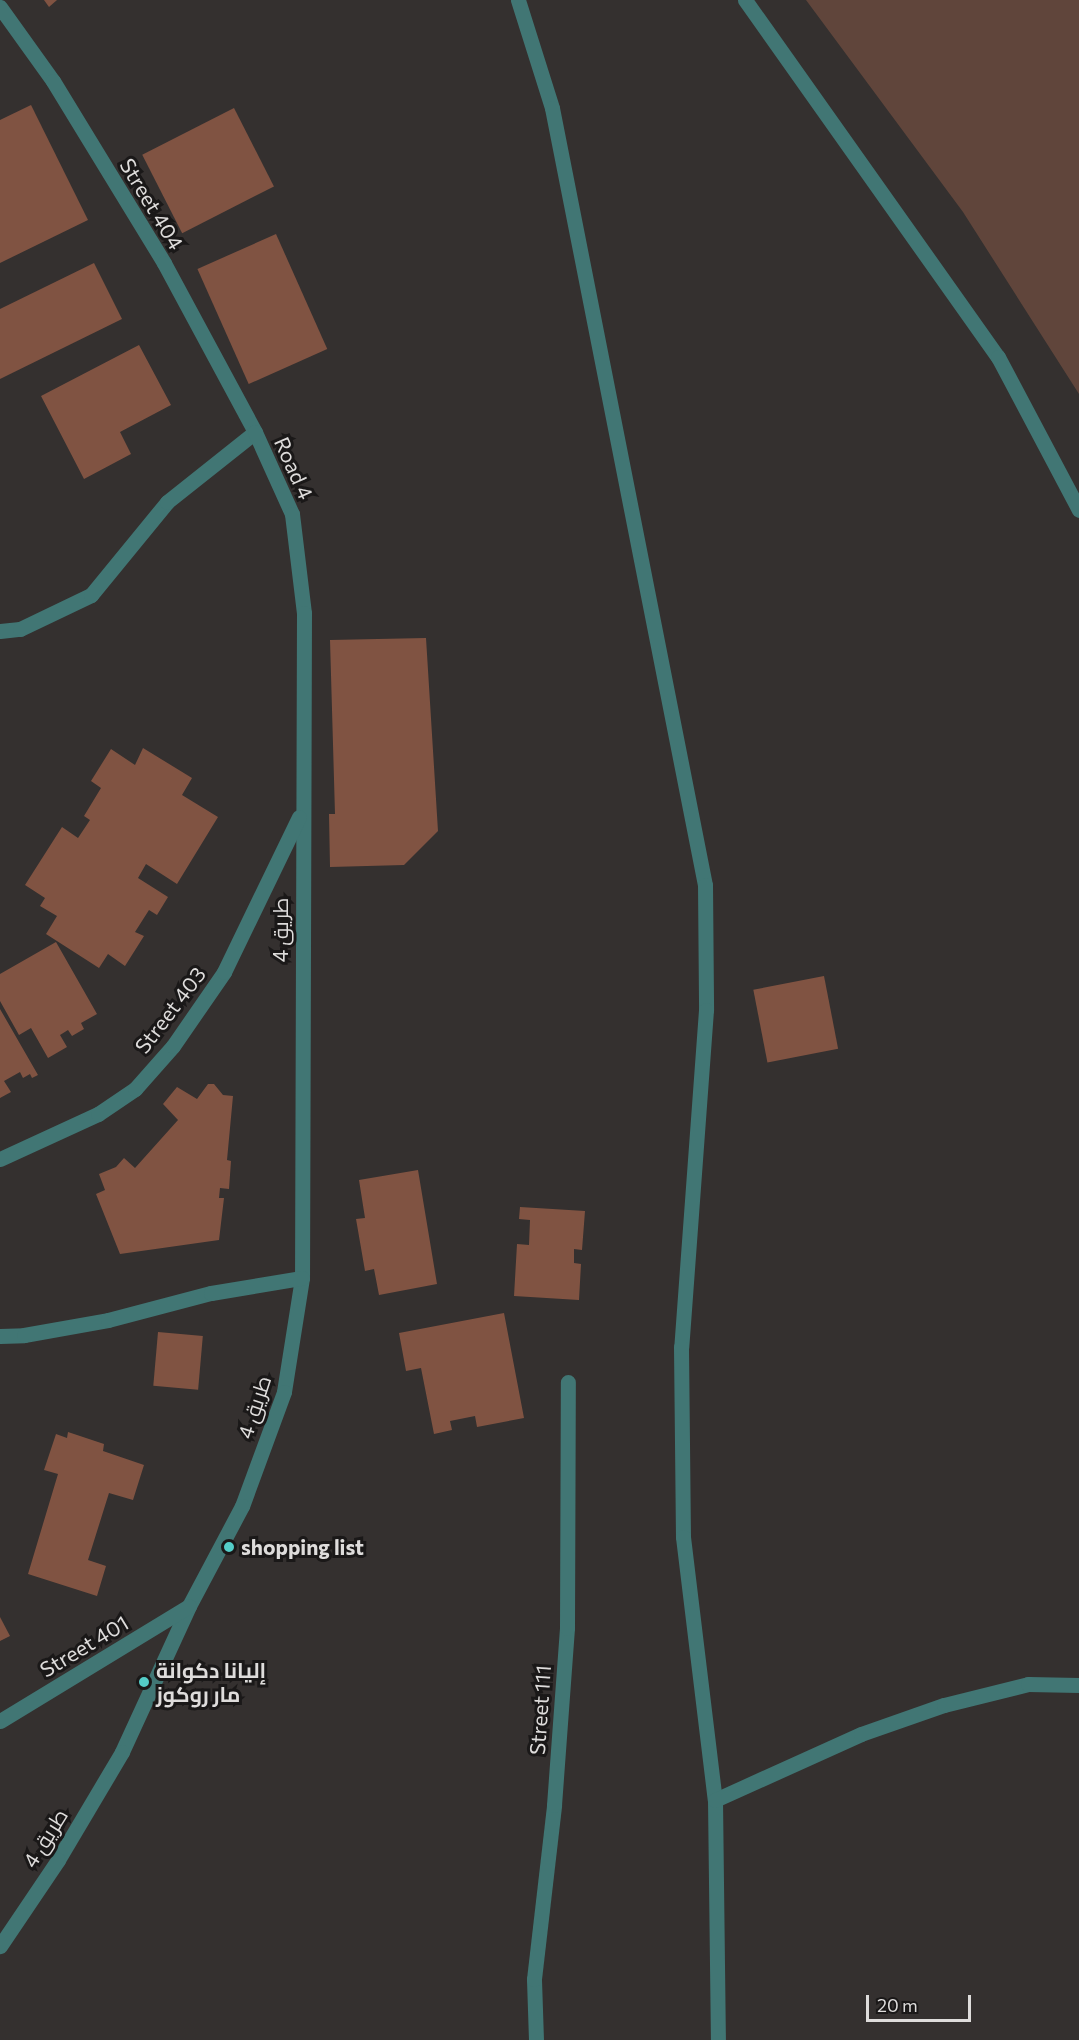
<!DOCTYPE html>
<meta charset="utf-8">
<style>
body{margin:0}
#map{position:relative;width:1079px;height:2040px;overflow:hidden;background:#34302f;font-family:Commissioner,Cairo,sans-serif}
div>[style]{position:absolute}
[style*='--x']{left:calc(var(--x)*1px);top:calc(var(--y)*1px);width:calc(var(--w)*1px);rotate:calc(var(--a)*1deg)}
.green>*{inset:0;background:#60453b}
.building>*{inset:0;background:#805342;transform-origin:0 0}
.minor>*{height:15px;margin:-7.5px;padding:0 7.5px;transform-origin:7.5px;border-radius:7.5px;background:#417674}
.dots>*{width:16px;height:16px;translate:-50% -50%;box-sizing:border-box;border:3px solid #1a1818;border-radius:50%}
span{translate:-50% -50%;white-space:nowrap;text-align:center;line-height:1.15;-webkit-text-stroke:6px #1a1818;paint-order:stroke}
.street-label{font-size:21px;color:#dedcdb}
.poi-label{font-size:21px;color:#dedcdb;font-weight:700}
.left{translate:0 -50%;text-align:left}
.scale{position:absolute;left:866px;top:1995px;width:105px;height:27px;box-sizing:border-box;border:3px solid #dedcdb;border-top:0;padding-left:8px;font-size:18px;line-height:21px;white-space:nowrap;color:#dedcdb;-webkit-text-stroke:4px #1a1818;paint-order:stroke}
</style>
<div id="map">
<div class="green">
<div style="clip-path:polygon(806px 0,1079px 0,1079px 394px,963px 212px)"></div>
</div>
<div class="building">
<div style="clip-path:polygon(44px 0,57px 0,49px 7px)"></div>
<div style="clip-path:polygon(31px 105px,88px 220px,0 263px,0 120px)"></div>
<div style="left:234px;top:108px;width:88px;height:103px;rotate:63deg"></div>
<div style="left:276px;top:234px;width:126px;height:86px;rotate:66deg"></div>
<div style="clip-path:polygon(94px 263px,122px 319px,0 379px,0 309px)"></div>
<div style="clip-path:polygon(139px 345px,171px 405px,120px 432px,131px 454px,84px 479px,41px 396px)"></div>
<div style="clip-path:polygon(426px 638px,438px 831px,404px 865px,330px 867px,329px 814px,335px 814px,330px 640px)"></div>
<div style="clip-path:polygon(143px 748px,192px 778px,182px 795px,218px 817px,177px 884px,146px 864px,138px 878px,168px 897px,157px 915px,149px 910px,135px 932px,144px 936px,125px 966px,108px 954px,99px 968px,46px 934px,57px 916px,40px 906px,45px 898px,25px 885px,62px 827px,78px 838px,90px 820px,84px 816px,101px 788px,91px 781px,111px 749px,135px 765px)"></div>
<div style="clip-path:polygon(56px 942px,97px 1014px,81px 1023px,84px 1029px,72px 1036px,68px 1030px,60px 1035px,67px 1047px,48px 1058px,31px 1028px,19px 1035px,0 1001px,0 974px)"></div>
<div style="left:824px;top:976px;width:74px;height:72px;rotate:79deg"></div>
<div style="clip-path:polygon(0 1009px,38px 1075px,32px 1078px,30px 1074px,23px 1078px,20px 1072px,4px 1081px,11px 1092px,0 1098px)"></div>
<div style="clip-path:polygon(208px 1084px,214px 1084px,223px 1095px,233px 1096px,227px 1160px,231px 1161px,229px 1189px,220px 1188px,219px 1198px,224px 1198px,219px 1240px,120px 1254px,96px 1194px,105px 1190px,99px 1174px,116px 1167px,124px 1158px,135px 1168px,178px 1120px,163px 1104px,177px 1087px,197px 1099px)"></div>
<div style="clip-path:polygon(418px 1170px,437px 1284px,379px 1295px,374px 1269px,365px 1271px,356px 1219px,365px 1218px,359px 1180px)"></div>
<div style="clip-path:polygon(520px 1207px,585px 1211px,582px 1250px,574px 1249px,574px 1263px,581px 1264px,579px 1300px,514px 1296px,517px 1244px,529px 1245px,530px 1220px,519px 1219px)"></div>
<div style="clip-path:polygon(504px 1313px,524px 1418px,477px 1427px,475px 1416px,450px 1421px,452px 1430px,434px 1434px,421px 1368px,406px 1371px,399px 1333px)"></div>
<div style="left:158px;top:1332px;width:45px;height:54px;rotate:5deg"></div>
<div style="clip-path:polygon(68px 1432px,104px 1444px,103px 1451px,144px 1465px,133px 1500px,109px 1493px,88px 1560px,106px 1566px,97px 1596px,28px 1574px,58px 1474px,44px 1470px,56px 1434px,67px 1438px)"></div>
<div style="clip-path:polygon(0 1617px,10px 1636px,0 1641px)"></div>
</div>
<div class="minor">
<div style="--x:518;--y:0;--w:113;--a:72.5"></div>
<div style="--x:552;--y:108;--w:792;--a:78.86"></div>
<div style="--x:705;--y:885;--w:125;--a:89.5"></div>
<div style="--x:706;--y:1010;--w:338;--a:94.2"></div>
<div style="--x:681;--y:1347;--w:190;--a:89.4"></div>
<div style="--x:683;--y:1537;--w:265;--a:83.1"></div>
<div style="--x:715;--y:1800;--w:240;--a:89.3"></div>
<div style="--x:745;--y:0;--w:438;--a:54.7"></div>
<div style="--x:998;--y:357;--w:173;--a:62.1"></div>
<div style="--x:0;--y:7;--w:91;--a:54.4"></div>
<div style="--x:53;--y:81;--w:213;--a:58.6"></div>
<div style="--x:164;--y:263;--w:192;--a:61.7"></div>
<div style="--x:0;--y:631;--w:20;--a:-6"></div>
<div style="--x:20;--y:629;--w:79;--a:-25.6"></div>
<div style="--x:91;--y:595;--w:120;--a:-50.7"></div>
<div style="--x:167;--y:502;--w:112;--a:-38.5"></div>
<div style="--x:255;--y:432;--w:90;--a:65.7"></div>
<div style="--x:292;--y:514;--w:100;--a:83.1"></div>
<div style="--x:304;--y:613;--w:665;--a:90.17"></div>
<div style="--x:302;--y:1278;--w:115;--a:99"></div>
<div style="--x:284;--y:1392;--w:121;--a:110.2"></div>
<div style="--x:242;--y:1506;--w:113;--a:117.9"></div>
<div style="--x:189;--y:1606;--w:161;--a:114.7"></div>
<div style="--x:122;--y:1752;--w:126;--a:120.7"></div>
<div style="--x:58;--y:1860;--w:104;--a:124"></div>
<div style="--x:0;--y:1159;--w:108;--a:-24.7"></div>
<div style="--x:98;--y:1114;--w:45;--a:-34"></div>
<div style="--x:135;--y:1089;--w:57;--a:-48.5"></div>
<div style="--x:173;--y:1046;--w:90;--a:-55.4"></div>
<div style="--x:224;--y:972;--w:172;--a:-64.2"></div>
<div style="--x:0;--y:1336;--w:24;--a:-2"></div>
<div style="--x:24;--y:1335;--w:85;--a:-10.1"></div>
<div style="--x:108;--y:1320;--w:106;--a:-14.7"></div>
<div style="--x:211;--y:1293;--w:92;--a:-9.4"></div>
<div style="--x:0;--y:1721;--w:221;--a:-31.3"></div>
<div style="--x:715;--y:1800;--w:160;--a:-24.3"></div>
<div style="--x:861;--y:1734;--w:88;--a:-19.3"></div>
<div style="--x:944;--y:1705;--w:87;--a:-14"></div>
<div style="--x:1028;--y:1684;--w:51;--a:1.1"></div>
<div style="--x:536;--y:2040;--w:61;--a:-91.9"></div>
<div style="--x:534;--y:1979;--w:175;--a:-83.4"></div>
<div style="--x:554;--y:1805;--w:177;--a:-85.8"></div>
<div style="--x:567;--y:1628;--w:246;--a:-89.8"></div>
</div>
<div class="dots">
<div style="left:229px;top:1547px;background:#54cdc8"></div>
<div style="left:144px;top:1682px;background:#54cdc8"></div>
</div>
<div class="street-label">
<span style="left:152px;top:204px;rotate:59deg">Street 404</span>
<span style="left:294px;top:468px;rotate:66deg">Road 4</span>
<span style="left:280px;top:930px;rotate:-90deg">طريق 4</span>
<span style="left:170px;top:1010px;rotate:-53deg">Street 403</span>
<span style="left:254px;top:1407px;rotate:-72deg">طريق 4</span>
<span style="left:84px;top:1646px;rotate:-31deg">Street 401</span>
<span style="left:540px;top:1710px;rotate:-86deg">Street 111</span>
<span style="left:45px;top:1838px;rotate:-58deg">طريق 4</span>
</div>
<div class="poi-label">
<span class="left" style="left:241px;top:1547px">shopping list</span>
<span class="left" style="left:156px;top:1682px">إليانا دكوانة<br>مار روكوز</span>
</div>
<div class="scale">20 m</div>
</div>
